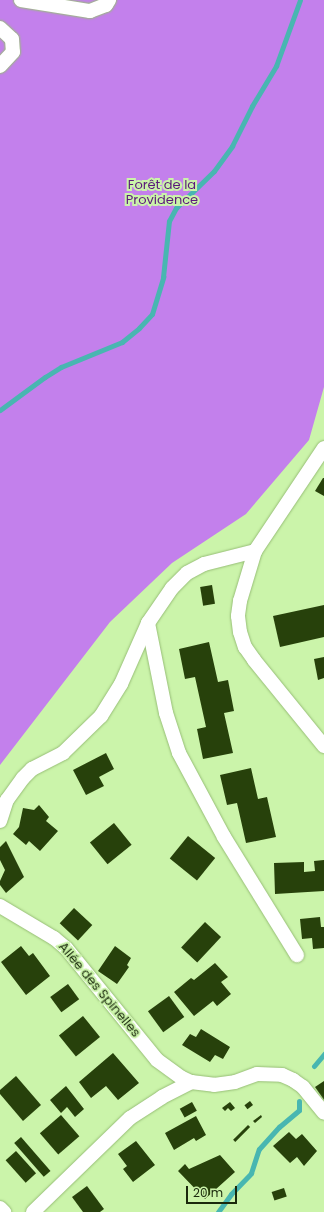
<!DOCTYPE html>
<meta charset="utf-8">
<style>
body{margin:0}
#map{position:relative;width:324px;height:1212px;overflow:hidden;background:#cbf4aa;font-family:Poppins,sans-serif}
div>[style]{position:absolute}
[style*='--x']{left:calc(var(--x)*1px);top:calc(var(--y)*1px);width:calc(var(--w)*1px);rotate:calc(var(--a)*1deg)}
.forest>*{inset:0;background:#c380ec}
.stream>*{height:5px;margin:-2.5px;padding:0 2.5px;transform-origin:2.5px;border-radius:2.5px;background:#48b6b1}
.building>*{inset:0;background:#27410b;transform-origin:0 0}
.roads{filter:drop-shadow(0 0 1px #97be77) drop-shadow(0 0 1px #97be77)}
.minor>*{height:14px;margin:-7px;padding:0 7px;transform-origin:7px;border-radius:7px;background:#fff}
span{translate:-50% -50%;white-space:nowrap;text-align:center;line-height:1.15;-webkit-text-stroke:4px #cbf4aa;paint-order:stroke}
.park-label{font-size:13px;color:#5a197a}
.street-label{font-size:13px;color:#1a290c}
.scale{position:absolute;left:186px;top:1186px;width:51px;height:18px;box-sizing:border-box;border:2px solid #1a290c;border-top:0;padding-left:5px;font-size:12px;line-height:14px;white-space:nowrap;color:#1a290c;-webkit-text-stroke:3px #cbf4aa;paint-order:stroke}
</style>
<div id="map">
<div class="forest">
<div style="clip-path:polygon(0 0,324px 0,324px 387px,309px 440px,246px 514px,172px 563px,110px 622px,0 765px)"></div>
</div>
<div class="stream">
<div style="--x:0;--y:410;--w:56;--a:-36.3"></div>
<div style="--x:45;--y:377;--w:19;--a:-32"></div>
<div style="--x:61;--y:367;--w:66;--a:-22.3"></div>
<div style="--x:122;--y:342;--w:22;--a:-39"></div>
<div style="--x:139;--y:328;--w:19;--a:-47"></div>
<div style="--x:152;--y:314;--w:39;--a:-73"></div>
<div style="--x:163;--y:277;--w:56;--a:-83.9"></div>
<div style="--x:169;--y:221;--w:15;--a:-62"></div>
<div style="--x:176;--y:208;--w:53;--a:-44.2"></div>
<div style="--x:214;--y:171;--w:31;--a:-54"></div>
<div style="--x:232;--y:146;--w:45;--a:-63.4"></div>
<div style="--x:252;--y:106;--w:47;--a:-59"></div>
<div style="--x:276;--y:66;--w:70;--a:-70"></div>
<div style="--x:314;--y:1066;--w:16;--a:-50"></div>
<div style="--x:218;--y:1212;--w:22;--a:-54"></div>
<div style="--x:231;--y:1194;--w:29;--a:-46"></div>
<div style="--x:251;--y:1173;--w:25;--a:-72"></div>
<div style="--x:259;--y:1149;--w:30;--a:-48"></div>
<div style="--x:279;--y:1127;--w:26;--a:-40"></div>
<div style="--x:299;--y:1110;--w:9;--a:-90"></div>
</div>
<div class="building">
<div style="clip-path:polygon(323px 478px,324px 478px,324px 496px,315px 491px)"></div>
<div style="left:212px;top:585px;width:19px;height:12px;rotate:81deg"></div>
<div style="clip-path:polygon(324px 605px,324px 637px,280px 647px,273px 616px)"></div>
<div style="clip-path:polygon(209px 642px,218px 682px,228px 680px,234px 711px,224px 713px,233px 753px,203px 759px,197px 729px,206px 727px,195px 677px,185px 679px,179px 649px)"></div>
<div style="clip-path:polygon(324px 657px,324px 678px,318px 680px,314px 659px)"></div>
<div style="clip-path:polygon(106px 753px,114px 769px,99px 777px,104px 786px,86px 795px,73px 770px)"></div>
<div style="clip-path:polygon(251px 768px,258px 799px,267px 797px,276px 837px,246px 843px,237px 803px,227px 805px,220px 775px)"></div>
<div style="clip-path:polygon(39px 805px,49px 817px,46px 821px,58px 831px,40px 851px,29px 841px,26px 845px,13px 834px,19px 827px,23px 808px,34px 810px)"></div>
<div style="left:114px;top:823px;width:28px;height:31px;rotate:51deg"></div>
<div style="left:188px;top:836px;width:35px;height:29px;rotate:39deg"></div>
<div style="clip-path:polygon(6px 841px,24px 877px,6px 893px,0 885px,0 881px,5px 870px,0 860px,0 847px)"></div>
<div style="clip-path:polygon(324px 860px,324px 891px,275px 894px,274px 863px,304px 862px,304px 872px,315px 871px,314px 861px)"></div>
<div style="left:74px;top:908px;width:25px;height:21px;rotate:43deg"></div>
<div style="clip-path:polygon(320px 917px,321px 927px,324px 927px,324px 948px,313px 949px,312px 938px,302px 939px,300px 919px)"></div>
<div style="left:205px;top:922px;width:22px;height:35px;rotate:43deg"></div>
<div style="clip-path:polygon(21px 946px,29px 956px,33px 953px,50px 976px,26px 995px,1px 962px)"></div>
<div style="clip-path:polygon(115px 946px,131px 958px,127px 965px,129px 967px,117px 984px,98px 971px)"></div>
<div style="clip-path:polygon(215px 963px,228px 977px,221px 982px,231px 994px,217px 1006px,213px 1001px,194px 1016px,174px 992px,191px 978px,194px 980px)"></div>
<div style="left:68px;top:984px;width:19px;height:22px;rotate:54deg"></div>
<div style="left:169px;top:996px;width:26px;height:26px;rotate:54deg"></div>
<div style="left:83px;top:1016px;width:27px;height:31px;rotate:51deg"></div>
<div style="clip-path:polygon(201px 1029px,230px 1047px,223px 1059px,215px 1055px,210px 1062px,182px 1045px,190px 1034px,196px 1037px)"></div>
<div style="clip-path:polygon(113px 1053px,139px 1083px,118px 1100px,106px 1086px,91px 1098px,79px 1082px)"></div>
<div style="clip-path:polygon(16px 1076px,41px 1105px,23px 1121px,0 1094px,0 1090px)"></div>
<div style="clip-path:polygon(324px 1081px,324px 1100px,315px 1087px)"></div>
<div style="clip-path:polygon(66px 1086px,84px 1109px,75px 1117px,67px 1107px,61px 1113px,50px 1100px)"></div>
<div style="left:250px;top:1101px;width:5px;height:7px;rotate:53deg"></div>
<div style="left:192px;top:1102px;width:10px;height:14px;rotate:61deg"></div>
<div style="clip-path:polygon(230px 1102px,235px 1108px,231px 1111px,228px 1108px,225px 1111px,222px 1108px)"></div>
<div style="left:61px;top:1115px;width:28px;height:28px;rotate:49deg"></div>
<div style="clip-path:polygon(261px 1115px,262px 1117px,255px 1123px,253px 1121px)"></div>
<div style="clip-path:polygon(196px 1116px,206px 1135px,196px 1141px,194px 1138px,174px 1150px,165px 1133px)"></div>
<div style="left:248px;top:1125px;width:3px;height:21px;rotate:45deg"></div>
<div style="clip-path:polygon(289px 1132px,296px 1139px,302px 1134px,317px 1151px,304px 1166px,297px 1157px,290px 1163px,273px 1146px)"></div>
<div style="left:21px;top:1137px;width:45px;height:9px;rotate:49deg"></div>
<div style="clip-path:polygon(136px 1141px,155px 1165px,133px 1182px,123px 1169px,127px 1166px,118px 1154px)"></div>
<div style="left:16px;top:1151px;width:30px;height:14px;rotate:48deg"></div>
<div style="clip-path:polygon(220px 1155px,235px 1172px,205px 1199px,178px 1171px,185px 1164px,189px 1169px)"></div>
<div style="clip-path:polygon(87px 1186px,104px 1209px,100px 1212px,83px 1212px,72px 1197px)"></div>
<div style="left:284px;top:1188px;width:9px;height:13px;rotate:72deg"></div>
</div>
<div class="roads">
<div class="minor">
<div style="--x:21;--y:0;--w:70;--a:9.1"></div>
<div style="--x:90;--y:11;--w:17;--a:-21"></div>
<div style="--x:106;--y:5;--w:6;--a:-59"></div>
<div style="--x:0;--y:28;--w:16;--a:43"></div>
<div style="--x:12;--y:39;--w:13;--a:86"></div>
<div style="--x:13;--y:52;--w:19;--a:133"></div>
<div style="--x:324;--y:448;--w:124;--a:123.8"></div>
<div style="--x:255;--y:551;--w:52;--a:106.7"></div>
<div style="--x:240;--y:601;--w:15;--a:98"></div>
<div style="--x:238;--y:616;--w:16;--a:83"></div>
<div style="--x:240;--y:632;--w:16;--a:72"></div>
<div style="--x:245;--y:647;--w:16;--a:55"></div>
<div style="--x:254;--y:660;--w:111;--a:50.9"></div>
<div style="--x:148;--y:623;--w:92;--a:78.7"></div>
<div style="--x:166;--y:713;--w:42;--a:72"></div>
<div style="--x:179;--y:753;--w:95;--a:61.8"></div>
<div style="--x:224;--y:837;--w:139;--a:58.3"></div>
<div style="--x:0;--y:821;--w:22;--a:-72"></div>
<div style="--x:7;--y:800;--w:27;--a:-54"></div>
<div style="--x:23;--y:778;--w:13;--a:-45"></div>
<div style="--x:32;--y:769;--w:35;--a:-27"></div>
<div style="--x:63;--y:753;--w:53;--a:-44.2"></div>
<div style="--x:101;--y:716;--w:38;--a:-58"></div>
<div style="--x:121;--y:684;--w:67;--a:-66.1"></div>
<div style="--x:148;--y:623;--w:42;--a:-55.6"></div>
<div style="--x:172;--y:588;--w:21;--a:-45"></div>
<div style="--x:187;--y:573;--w:19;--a:-28"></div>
<div style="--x:204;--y:564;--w:53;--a:-14.3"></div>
<div style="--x:0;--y:906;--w:63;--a:30.7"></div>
<div style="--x:54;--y:938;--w:16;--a:40"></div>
<div style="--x:66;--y:948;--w:144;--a:50.9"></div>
<div style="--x:157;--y:1060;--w:31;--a:36"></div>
<div style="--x:182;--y:1078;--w:10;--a:24"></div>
<div style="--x:191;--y:1082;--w:23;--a:7"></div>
<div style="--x:214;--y:1085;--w:21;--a:-8"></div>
<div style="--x:235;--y:1082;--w:23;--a:-20"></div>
<div style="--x:257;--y:1074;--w:25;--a:2"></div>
<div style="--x:282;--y:1075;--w:12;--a:24"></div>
<div style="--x:293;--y:1080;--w:12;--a:35"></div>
<div style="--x:303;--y:1087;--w:33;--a:51"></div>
<div style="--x:0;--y:1208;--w:6;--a:45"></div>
<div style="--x:33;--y:1212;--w:135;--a:-44.1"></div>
<div style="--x:130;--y:1118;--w:38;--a:-33"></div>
<div style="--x:162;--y:1097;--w:33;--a:-27"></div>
</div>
</div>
<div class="park-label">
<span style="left:162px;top:193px">Forêt de la<br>Providence</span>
</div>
<div class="street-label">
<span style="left:99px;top:990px;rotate:50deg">Allée des Spinelles</span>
</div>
<div class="scale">20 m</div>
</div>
